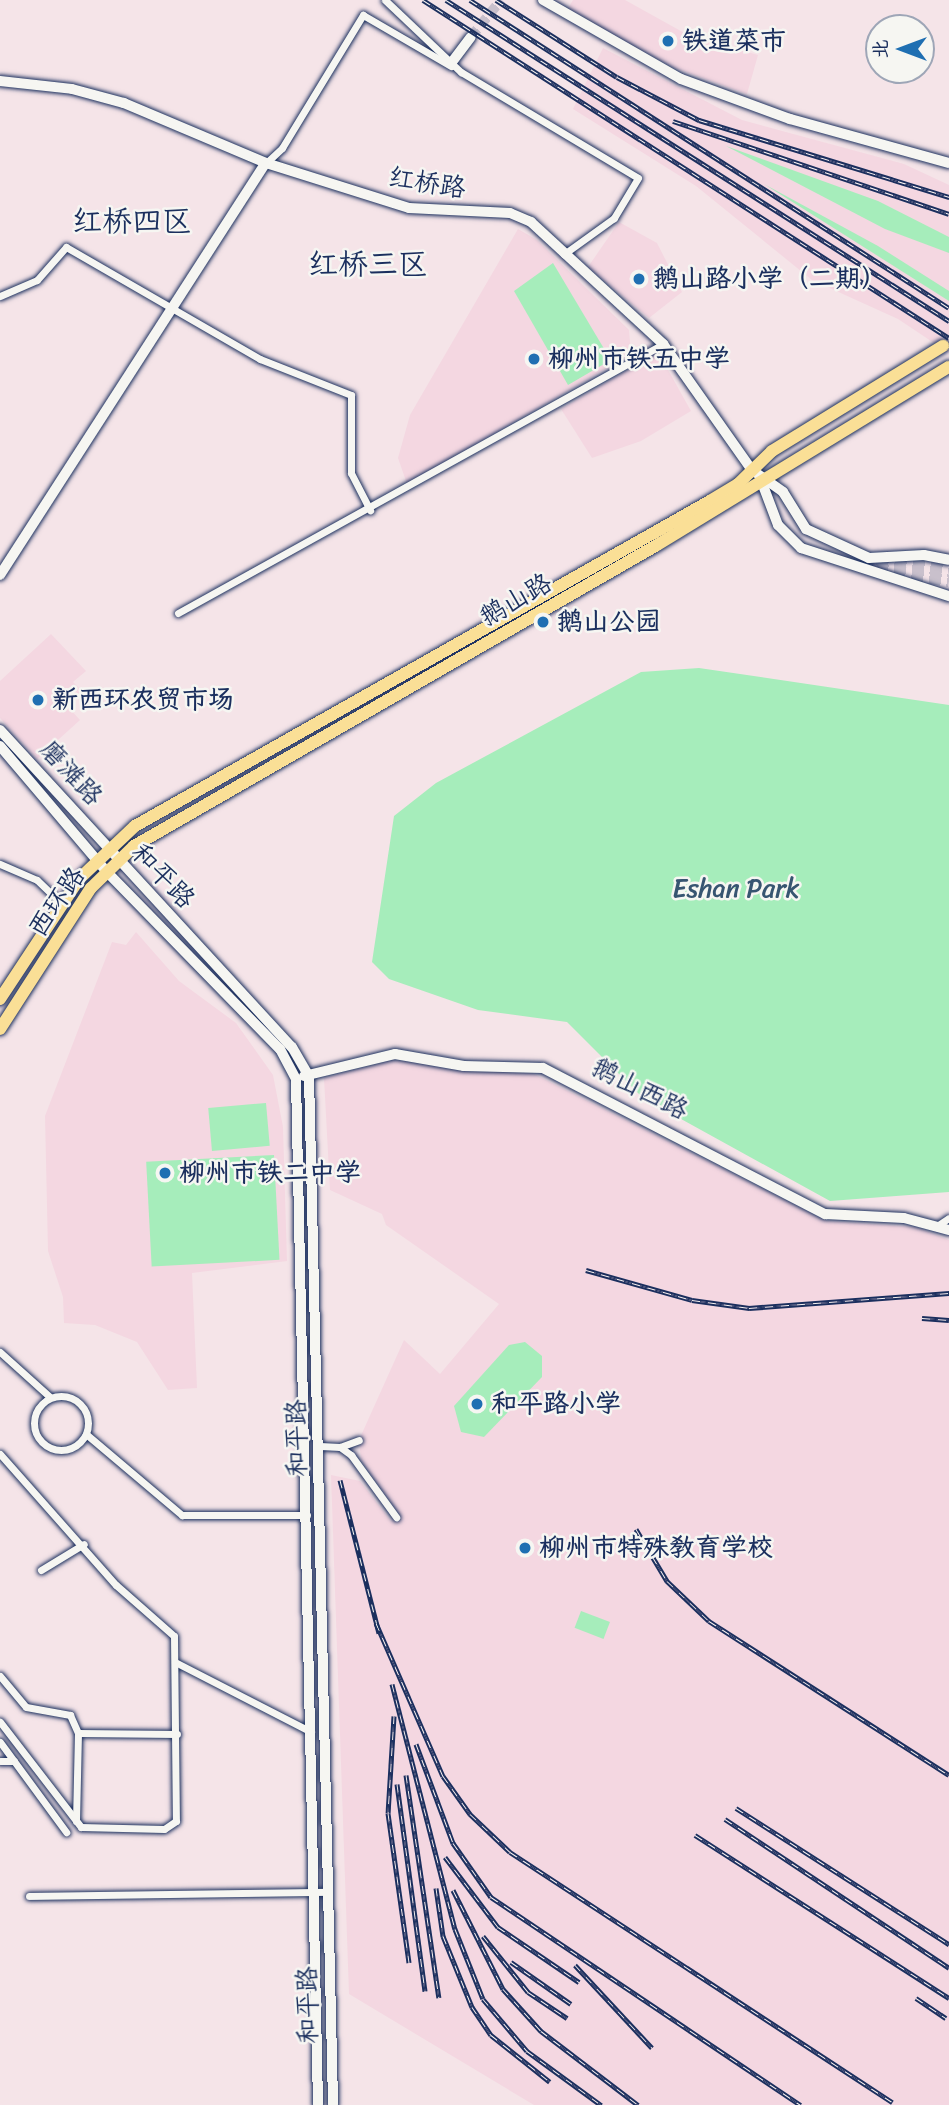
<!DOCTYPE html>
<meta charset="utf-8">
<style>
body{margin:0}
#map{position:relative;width:949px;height:2105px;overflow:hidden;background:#f5e4e8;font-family:Sriracha,"LXGW WenKai TC",sans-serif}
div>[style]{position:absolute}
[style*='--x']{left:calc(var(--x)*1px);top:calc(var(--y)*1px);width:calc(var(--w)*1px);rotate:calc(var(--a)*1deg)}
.built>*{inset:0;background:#f4d7e1}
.green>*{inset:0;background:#a6edbb;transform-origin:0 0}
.secondary-tunnel>*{height:10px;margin-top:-5px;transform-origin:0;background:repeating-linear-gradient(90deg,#c9c0cc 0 10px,transparent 0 15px)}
.primary-tunnel>*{height:12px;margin-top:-6px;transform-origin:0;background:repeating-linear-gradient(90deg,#c9c0cc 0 12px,transparent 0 18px)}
.roads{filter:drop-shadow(0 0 2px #1b2f5e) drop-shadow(0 0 2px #1b2f5e)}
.street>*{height:7px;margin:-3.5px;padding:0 3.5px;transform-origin:3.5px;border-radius:3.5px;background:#f6f6f2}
.street>.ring{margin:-3.5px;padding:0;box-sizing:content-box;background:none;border:7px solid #f6f6f2;border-radius:50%}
.secondary>*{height:10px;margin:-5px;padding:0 5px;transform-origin:5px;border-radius:5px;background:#f6f6f2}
.primary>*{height:12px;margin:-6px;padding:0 6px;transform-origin:6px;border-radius:6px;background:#fadf96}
.rail>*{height:5px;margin-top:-2.5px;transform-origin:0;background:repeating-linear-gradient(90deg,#f6f6f2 0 8px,#1b2f5e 0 16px);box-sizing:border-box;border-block:2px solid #1b2f5e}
.dots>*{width:19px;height:19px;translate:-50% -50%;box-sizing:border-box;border:4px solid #f6f6f2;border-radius:50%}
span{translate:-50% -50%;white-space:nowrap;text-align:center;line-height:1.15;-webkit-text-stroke:5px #f6f6f2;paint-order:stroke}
.poi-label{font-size:26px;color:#1b2f5e;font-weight:700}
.left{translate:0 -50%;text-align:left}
.street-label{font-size:26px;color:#1b2f5e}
.park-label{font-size:26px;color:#375571}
.quarter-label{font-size:30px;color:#1b2f5e}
.north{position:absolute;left:865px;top:14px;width:70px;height:70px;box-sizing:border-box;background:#f6f6f2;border:2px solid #9ea6b7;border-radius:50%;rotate:270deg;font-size:19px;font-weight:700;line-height:28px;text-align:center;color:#1b2f5e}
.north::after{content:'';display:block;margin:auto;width:24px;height:32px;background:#1f6fb2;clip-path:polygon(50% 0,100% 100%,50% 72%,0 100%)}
</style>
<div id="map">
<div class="built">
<div style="clip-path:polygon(573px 0,625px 0,688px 35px,758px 55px,747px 94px,672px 67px,567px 10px)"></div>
<div style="clip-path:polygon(603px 48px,742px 120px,904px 164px,949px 185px,949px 353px,898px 319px,812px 280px,696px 186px,573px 109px)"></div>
<div style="clip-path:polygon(619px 222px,657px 243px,682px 292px,649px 318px,588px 267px)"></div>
<div style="clip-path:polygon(518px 229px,537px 240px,629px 330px,631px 354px,407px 484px,398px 458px,410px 415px)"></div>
<div style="clip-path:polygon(658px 352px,691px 411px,641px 441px,592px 458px,561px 409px)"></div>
<div style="clip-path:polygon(51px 634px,86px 671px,73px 682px,84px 693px,68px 707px,80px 720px,37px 759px,0 718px,0 681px)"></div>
<div style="clip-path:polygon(136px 932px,179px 981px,236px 1023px,273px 1075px,283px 1127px,287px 1261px,192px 1273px,197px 1388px,168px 1390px,137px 1342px,95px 1325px,64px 1323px,63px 1297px,48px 1251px,45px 1116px,112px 942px,126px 945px)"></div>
<div style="clip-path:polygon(392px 1060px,532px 1073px,827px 1221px,916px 1227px,949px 1240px,949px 2105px,534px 2105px,349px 1994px,331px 1475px,360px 1481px,391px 1521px,399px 1514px,361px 1460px,359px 1440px,404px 1340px,440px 1374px,499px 1304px,386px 1225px,382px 1214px,330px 1190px,324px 1078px)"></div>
</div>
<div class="green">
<div style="clip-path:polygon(726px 146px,878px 201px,949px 237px,949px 253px,885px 229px)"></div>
<div style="clip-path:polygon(764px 184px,878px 246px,949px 291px,949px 301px)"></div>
<div style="clip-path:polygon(553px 263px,606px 352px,604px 364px,568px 385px,514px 291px)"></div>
<div style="clip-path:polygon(699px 668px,949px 705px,949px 1192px,830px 1201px,643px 1098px,567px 1022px,478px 1010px,389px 979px,372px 962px,394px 816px,436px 783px,641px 672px)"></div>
<div style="left:266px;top:1103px;width:43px;height:58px;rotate:85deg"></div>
<div style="left:274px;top:1155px;width:105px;height:128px;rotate:87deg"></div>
<div style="clip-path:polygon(525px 1342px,542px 1356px,542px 1377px,484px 1437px,461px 1432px,454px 1406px,509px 1345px)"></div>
<div style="left:581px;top:1611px;width:31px;height:18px;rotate:21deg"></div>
</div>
<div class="secondary-tunnel">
<div style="--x:471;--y:37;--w:48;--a:-51"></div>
</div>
<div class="primary-tunnel">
<div style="--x:877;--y:559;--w:73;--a:9.5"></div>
<div style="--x:876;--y:569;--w:74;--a:9.3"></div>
</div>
<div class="roads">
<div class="street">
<div style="--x:385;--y:0;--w:105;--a:43.5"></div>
<div style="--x:461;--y:72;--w:206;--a:30.9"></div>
<div style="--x:638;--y:178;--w:47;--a:121"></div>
<div style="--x:614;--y:218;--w:62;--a:144.2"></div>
<div style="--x:266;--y:163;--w:22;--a:-43"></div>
<div style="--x:282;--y:148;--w:156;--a:-58.7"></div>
<div style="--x:363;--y:15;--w:102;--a:30.1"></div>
<div style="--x:0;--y:296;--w:40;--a:-23.4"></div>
<div style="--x:37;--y:280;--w:44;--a:-48.7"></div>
<div style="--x:66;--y:247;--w:224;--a:30"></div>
<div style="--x:260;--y:359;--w:98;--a:21.6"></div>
<div style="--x:351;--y:395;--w:78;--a:90"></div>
<div style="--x:351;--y:473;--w:42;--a:62.8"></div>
<div style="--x:178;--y:613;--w:555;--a:-29.01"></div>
<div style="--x:0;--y:864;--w:40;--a:23.4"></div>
<div style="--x:37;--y:880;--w:35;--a:44"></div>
<div style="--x:937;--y:1226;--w:14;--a:-34"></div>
<div style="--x:0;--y:1352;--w:67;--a:42"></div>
<div class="ring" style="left:34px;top:1396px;width:47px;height:47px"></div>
<div style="--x:86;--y:1434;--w:126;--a:40.2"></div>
<div style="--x:182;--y:1515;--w:125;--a:0"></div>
<div style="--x:320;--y:1446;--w:20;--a:3"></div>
<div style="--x:340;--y:1447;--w:14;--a:36"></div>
<div style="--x:351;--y:1455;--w:77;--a:54"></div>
<div style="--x:340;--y:1447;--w:20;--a:-20"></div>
<div style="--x:0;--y:1454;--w:175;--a:48.5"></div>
<div style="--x:116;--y:1585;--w:77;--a:41.3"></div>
<div style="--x:174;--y:1636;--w:185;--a:89.4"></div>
<div style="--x:176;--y:1821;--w:14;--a:146"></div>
<div style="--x:164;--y:1829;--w:83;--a:-178.6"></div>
<div style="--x:81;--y:1827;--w:133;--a:-127.6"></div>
<div style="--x:41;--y:1570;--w:50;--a:-31.2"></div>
<div style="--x:175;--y:1662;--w:153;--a:27.2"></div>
<div style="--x:0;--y:1676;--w:40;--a:50"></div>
<div style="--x:26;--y:1707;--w:45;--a:10.3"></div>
<div style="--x:70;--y:1715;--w:20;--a:66"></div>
<div style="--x:78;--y:1733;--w:88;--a:91.3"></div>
<div style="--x:78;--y:1733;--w:99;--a:0.6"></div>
<div style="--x:0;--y:1742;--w:112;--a:53.7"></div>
<div style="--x:0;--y:1761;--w:14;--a:0"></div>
<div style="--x:29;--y:1896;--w:300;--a:-0.8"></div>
</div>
<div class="secondary">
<div style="--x:543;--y:0;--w:159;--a:29.8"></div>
<div style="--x:681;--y:79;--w:116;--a:20.2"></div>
<div style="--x:790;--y:119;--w:165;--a:15.5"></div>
<div style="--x:452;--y:62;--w:31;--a:-53"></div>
<div style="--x:0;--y:81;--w:72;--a:6.3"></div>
<div style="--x:72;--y:89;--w:54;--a:15.1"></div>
<div style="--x:124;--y:103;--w:154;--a:22.9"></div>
<div style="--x:266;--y:163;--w:150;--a:17.5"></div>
<div style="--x:409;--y:208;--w:101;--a:2.8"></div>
<div style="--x:510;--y:213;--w:23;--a:23"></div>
<div style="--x:531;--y:222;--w:180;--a:42.7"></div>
<div style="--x:663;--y:344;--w:154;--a:54.8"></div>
<div style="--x:752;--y:470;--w:38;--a:35"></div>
<div style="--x:783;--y:492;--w:44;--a:58.1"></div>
<div style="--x:806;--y:529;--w:69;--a:24.7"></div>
<div style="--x:869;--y:558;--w:55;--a:-3.1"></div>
<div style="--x:924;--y:555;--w:25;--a:11"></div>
<div style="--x:761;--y:480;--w:48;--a:69.3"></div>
<div style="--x:778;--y:525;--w:33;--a:45"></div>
<div style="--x:801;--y:548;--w:156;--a:18"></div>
<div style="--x:0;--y:575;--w:490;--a:-57.2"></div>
<div style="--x:0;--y:730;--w:431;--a:47.4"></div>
<div style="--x:292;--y:1047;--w:34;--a:60"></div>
<div style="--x:309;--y:1076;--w:1029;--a:88.66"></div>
<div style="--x:0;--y:746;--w:164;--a:49.7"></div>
<div style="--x:106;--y:871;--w:249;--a:45.7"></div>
<div style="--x:280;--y:1049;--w:34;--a:62"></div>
<div style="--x:296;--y:1079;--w:1026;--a:88.77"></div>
<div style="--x:304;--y:1076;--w:94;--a:-13.6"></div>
<div style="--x:395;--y:1054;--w:70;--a:9.9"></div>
<div style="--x:464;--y:1066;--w:79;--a:1.5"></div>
<div style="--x:543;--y:1068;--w:318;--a:27.4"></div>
<div style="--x:825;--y:1214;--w:79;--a:2.9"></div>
<div style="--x:904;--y:1218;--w:47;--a:14.9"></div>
</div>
<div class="primary">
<div style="--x:0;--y:999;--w:144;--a:-56.6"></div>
<div style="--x:79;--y:879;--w:77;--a:-43.4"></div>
<div style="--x:135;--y:826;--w:660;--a:-29.48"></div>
<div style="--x:710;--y:501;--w:33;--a:-31"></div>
<div style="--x:738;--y:484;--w:47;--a:-44.1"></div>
<div style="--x:772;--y:451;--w:201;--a:-31.6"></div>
<div style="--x:0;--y:1029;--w:168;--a:-57.2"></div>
<div style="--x:91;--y:888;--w:60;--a:-44.3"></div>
<div style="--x:134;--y:846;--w:603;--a:-29.92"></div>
<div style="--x:657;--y:545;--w:342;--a:-31.4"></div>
</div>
</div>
<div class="rail">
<div style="--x:423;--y:0;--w:625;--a:32.72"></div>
<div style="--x:446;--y:0;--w:597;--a:32.54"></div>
<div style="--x:470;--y:0;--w:569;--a:32.74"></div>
<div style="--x:496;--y:0;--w:143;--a:32.5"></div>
<div style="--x:617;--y:77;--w:93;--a:27.7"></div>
<div style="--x:699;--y:120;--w:262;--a:17.1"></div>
<div style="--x:673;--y:121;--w:291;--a:18.6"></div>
<div style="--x:586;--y:1270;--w:110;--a:15.8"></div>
<div style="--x:692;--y:1300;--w:58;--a:8"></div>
<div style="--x:749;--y:1308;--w:201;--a:-4.3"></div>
<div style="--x:922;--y:1318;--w:27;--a:4"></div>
<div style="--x:340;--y:1480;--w:158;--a:75.7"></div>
<div style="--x:636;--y:1529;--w:61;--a:59.2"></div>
<div style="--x:667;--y:1581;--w:58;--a:43.6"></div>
<div style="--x:709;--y:1621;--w:285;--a:32.7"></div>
<div style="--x:376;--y:1623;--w:167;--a:66.4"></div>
<div style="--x:443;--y:1776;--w:47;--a:54.6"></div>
<div style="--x:470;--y:1814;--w:55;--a:43.5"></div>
<div style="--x:510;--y:1852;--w:457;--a:33.2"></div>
<div style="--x:392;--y:1684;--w:253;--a:75.6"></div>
<div style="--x:455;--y:1929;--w:75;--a:68.2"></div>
<div style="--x:483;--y:1999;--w:68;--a:49.8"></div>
<div style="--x:527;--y:2051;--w:92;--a:36.1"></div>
<div style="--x:394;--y:1716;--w:97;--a:93.5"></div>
<div style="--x:388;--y:1813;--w:151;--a:82"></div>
<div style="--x:416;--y:1744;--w:106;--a:69.5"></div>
<div style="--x:453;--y:1843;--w:66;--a:54.9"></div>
<div style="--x:491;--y:1897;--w:373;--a:33.9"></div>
<div style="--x:406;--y:1775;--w:225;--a:81.6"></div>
<div style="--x:397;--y:1784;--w:209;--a:82.3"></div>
<div style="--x:736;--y:1808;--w:253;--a:32.6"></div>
<div style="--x:725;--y:1819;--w:269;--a:33.6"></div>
<div style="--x:695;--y:1835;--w:302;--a:32.7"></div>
<div style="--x:445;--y:1857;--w:88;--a:52.9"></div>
<div style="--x:498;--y:1927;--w:98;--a:34.2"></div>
<div style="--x:436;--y:1888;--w:49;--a:81.7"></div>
<div style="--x:443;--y:1936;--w:77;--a:67.8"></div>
<div style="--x:472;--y:2007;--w:34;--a:56"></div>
<div style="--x:491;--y:2035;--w:75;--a:38.5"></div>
<div style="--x:453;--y:1890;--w:111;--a:63.2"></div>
<div style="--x:503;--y:1989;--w:57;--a:47.9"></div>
<div style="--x:541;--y:2031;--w:122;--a:37.3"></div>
<div style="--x:483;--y:1936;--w:72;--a:51.2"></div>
<div style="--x:528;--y:1992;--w:47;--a:33.7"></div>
<div style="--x:511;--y:1962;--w:73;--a:35"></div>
<div style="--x:575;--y:1965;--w:113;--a:47.1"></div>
<div style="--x:916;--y:1998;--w:36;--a:34"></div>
</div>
<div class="dots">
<div style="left:668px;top:41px;background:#1f6fb2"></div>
<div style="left:639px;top:279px;background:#1f6fb2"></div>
<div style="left:534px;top:359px;background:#1f6fb2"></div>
<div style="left:543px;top:622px;background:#1f6fb2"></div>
<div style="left:38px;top:700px;background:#1f6fb2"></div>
<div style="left:165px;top:1173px;background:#1f6fb2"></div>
<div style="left:477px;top:1404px;background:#1f6fb2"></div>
<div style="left:525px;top:1548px;background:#1f6fb2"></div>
</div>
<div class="poi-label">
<span class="left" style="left:682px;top:41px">铁道菜市</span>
<span class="left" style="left:653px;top:279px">鹅山路小学（二期）</span>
<span class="left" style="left:548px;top:359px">柳州市铁五中学</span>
<span class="left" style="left:557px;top:622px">鹅山公园</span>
<span class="left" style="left:52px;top:700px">新西环农贸市场</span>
<span class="left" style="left:179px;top:1173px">柳州市铁二中学</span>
<span class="left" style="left:491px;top:1404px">和平路小学</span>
<span class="left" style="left:539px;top:1548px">柳州市特殊教育学校</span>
</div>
<div class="street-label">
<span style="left:427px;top:183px;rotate:9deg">红桥路</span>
<span style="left:516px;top:600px;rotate:-30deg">鹅山路</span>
<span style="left:71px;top:773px;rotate:47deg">磨滩路</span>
<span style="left:163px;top:876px;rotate:46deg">和平路</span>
<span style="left:57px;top:902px;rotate:-56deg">西环路</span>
<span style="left:640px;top:1089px;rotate:27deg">鹅山西路</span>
<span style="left:297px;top:1438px;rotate:-91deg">和平路</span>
<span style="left:308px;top:2005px;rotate:-91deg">和平路</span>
</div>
<div class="park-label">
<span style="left:736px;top:889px">Eshan Park</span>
</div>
<div class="quarter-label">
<span style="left:132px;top:221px">红桥四区</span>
<span style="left:368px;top:264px">红桥三区</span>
</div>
<div class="north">北</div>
</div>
